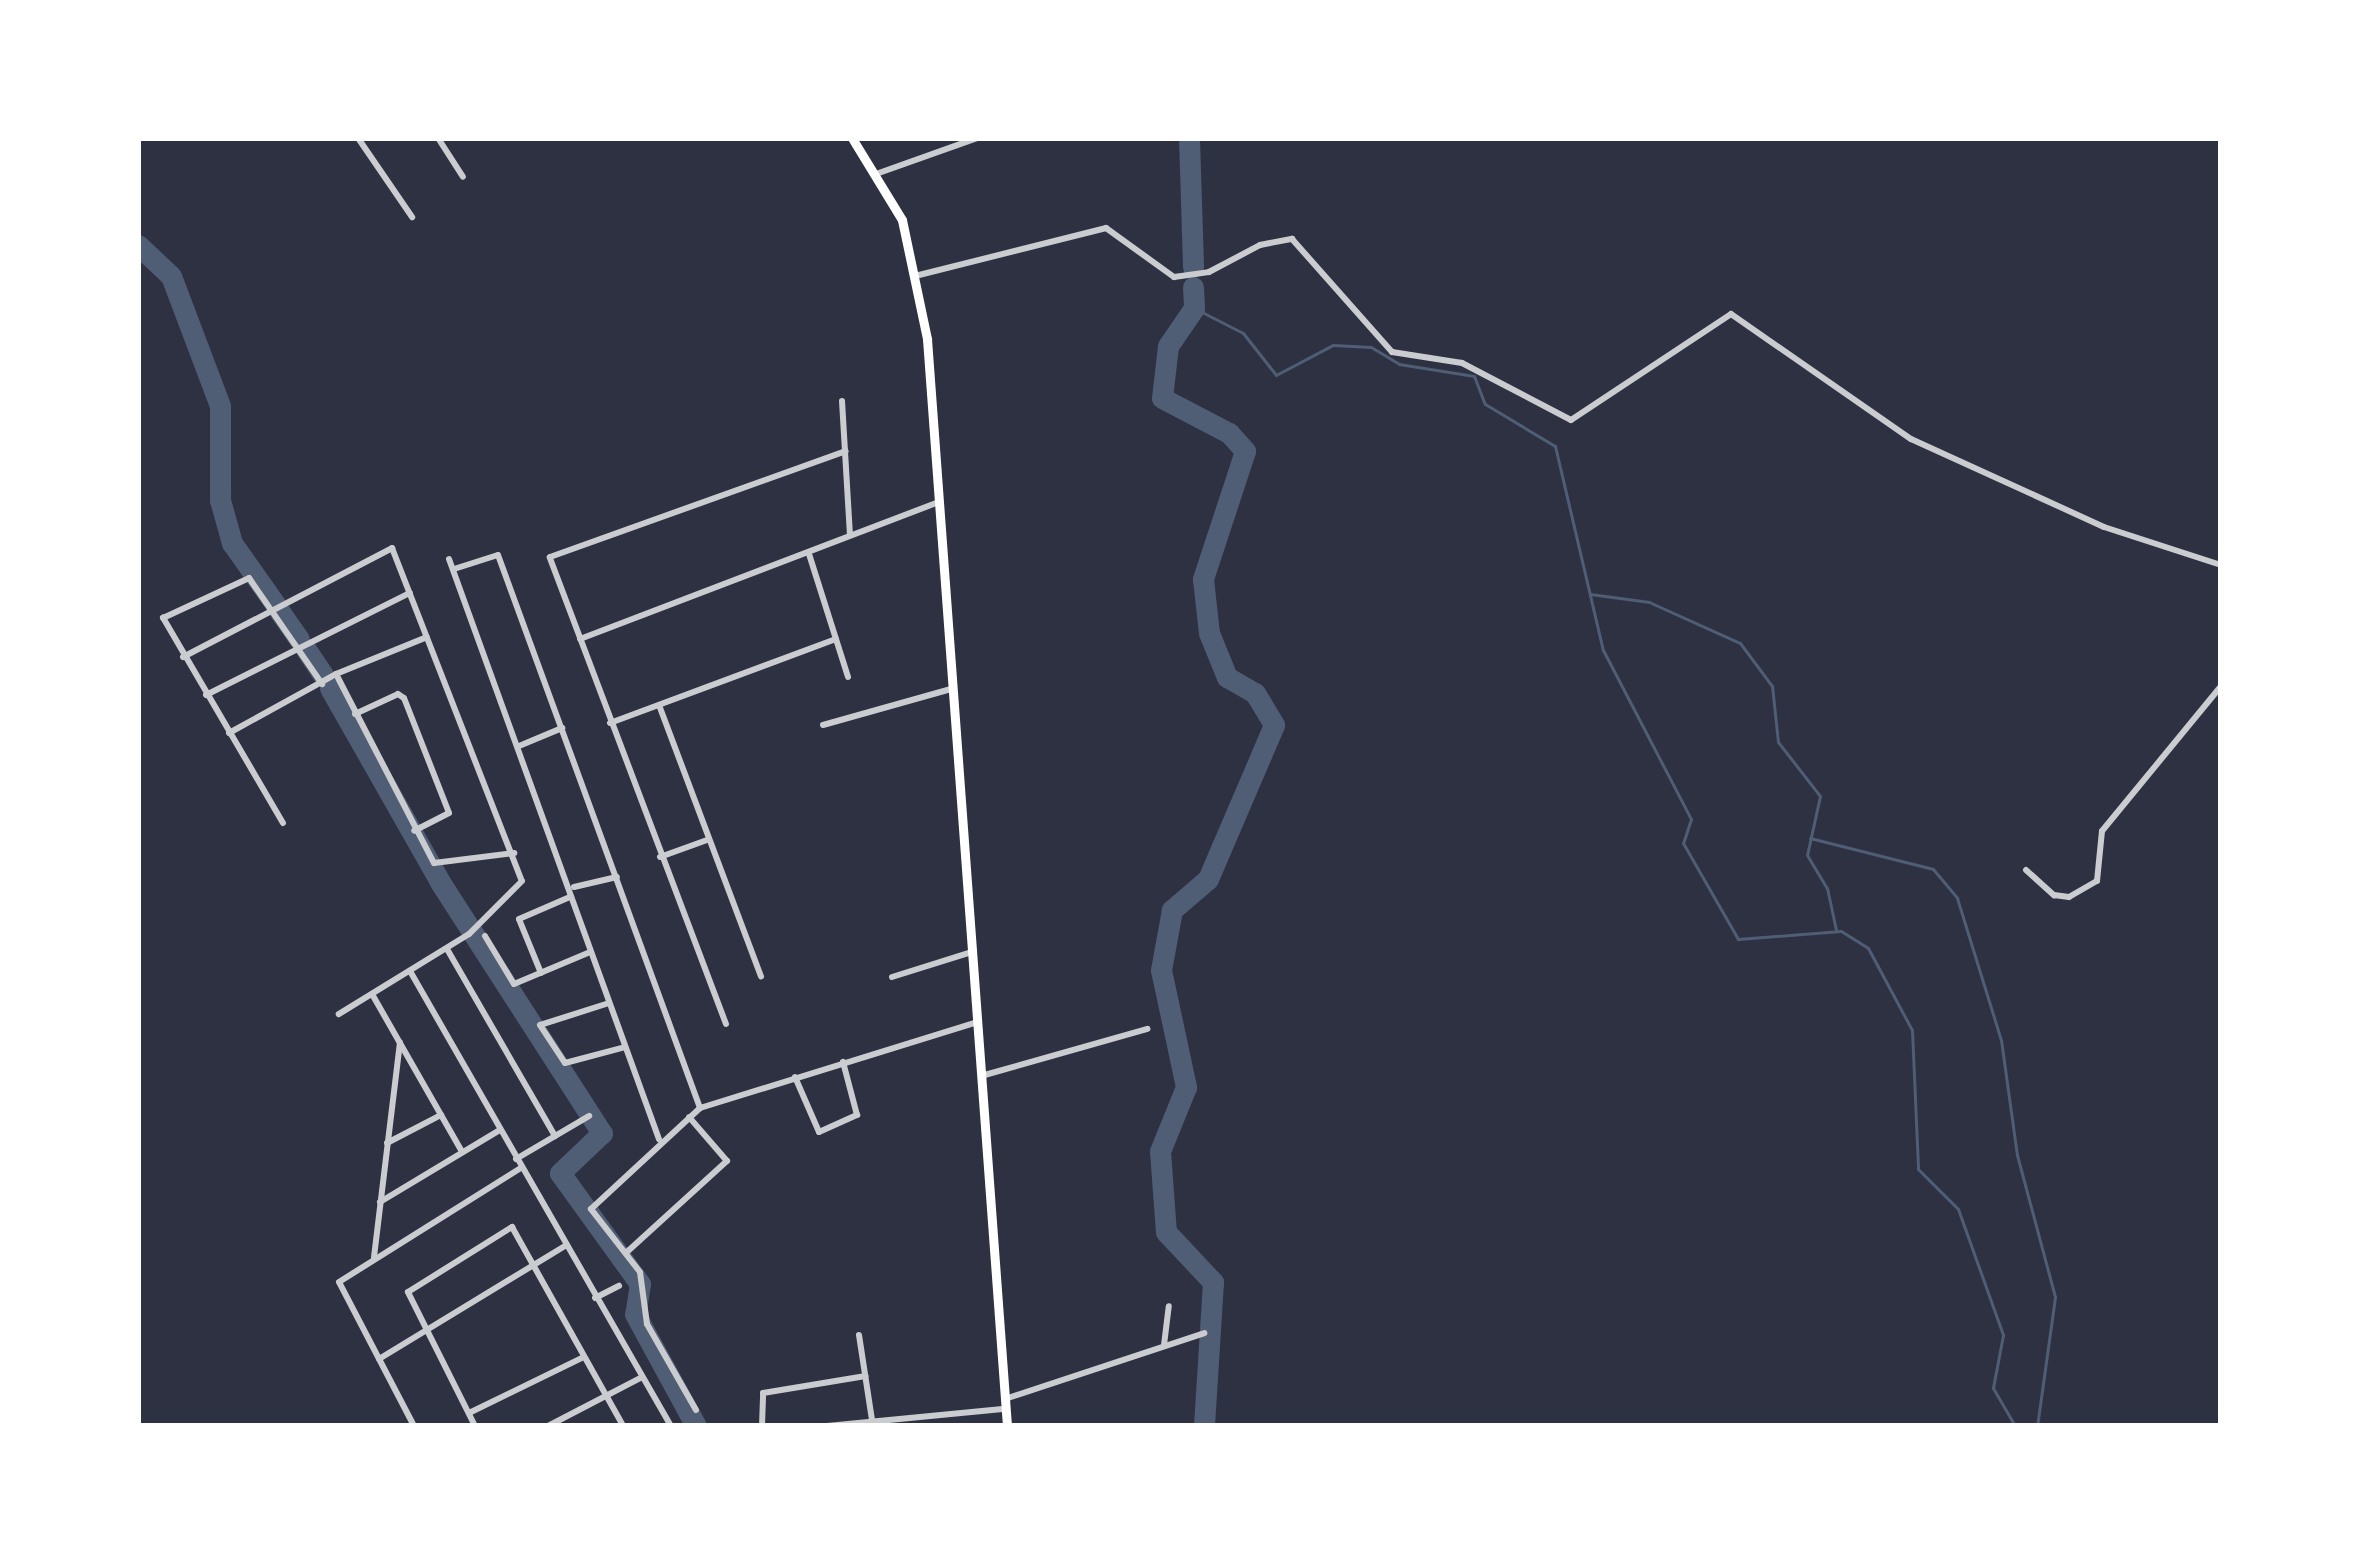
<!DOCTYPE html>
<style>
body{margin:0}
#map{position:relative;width:2359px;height:1564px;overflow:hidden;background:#2d3142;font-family:Karla,sans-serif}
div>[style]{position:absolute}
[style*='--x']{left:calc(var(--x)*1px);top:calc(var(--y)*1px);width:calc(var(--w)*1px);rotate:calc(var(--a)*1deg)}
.stream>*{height:3px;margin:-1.5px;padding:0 1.5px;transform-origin:1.5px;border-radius:1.5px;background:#4f5d75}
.river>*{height:21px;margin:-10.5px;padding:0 10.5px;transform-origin:10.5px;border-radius:10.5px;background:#4f5d75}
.minor>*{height:6px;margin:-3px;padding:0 3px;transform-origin:3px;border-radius:3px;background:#caccd0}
.secondary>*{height:9px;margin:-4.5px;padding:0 4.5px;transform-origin:4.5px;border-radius:4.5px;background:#fff}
span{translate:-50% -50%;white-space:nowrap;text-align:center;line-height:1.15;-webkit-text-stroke:9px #fff;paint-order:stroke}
.frame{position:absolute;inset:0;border:141px solid #fff;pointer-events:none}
</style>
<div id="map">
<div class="stream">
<div style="--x:1194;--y:308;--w:55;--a:27"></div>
<div style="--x:1243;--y:333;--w:53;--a:51.8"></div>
<div style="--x:1276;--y:375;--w:64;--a:-27.8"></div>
<div style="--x:1333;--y:345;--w:38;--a:3"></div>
<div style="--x:1371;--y:347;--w:33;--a:31"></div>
<div style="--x:1399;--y:364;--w:76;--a:9.1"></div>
<div style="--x:1474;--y:376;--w:30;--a:69"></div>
<div style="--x:1485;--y:404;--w:82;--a:31"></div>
<div style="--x:1555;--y:446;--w:210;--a:76.8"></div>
<div style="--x:1603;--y:650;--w:191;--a:62.5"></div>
<div style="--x:1691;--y:819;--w:25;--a:108"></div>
<div style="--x:1683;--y:843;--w:111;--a:60.2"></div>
<div style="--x:1738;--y:939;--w:103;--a:-4.4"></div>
<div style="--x:1841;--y:931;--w:32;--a:32"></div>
<div style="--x:1868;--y:948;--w:93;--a:61.8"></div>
<div style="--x:1912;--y:1030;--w:139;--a:87.5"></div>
<div style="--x:1918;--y:1169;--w:57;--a:45"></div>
<div style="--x:1958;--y:1209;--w:134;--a:70.3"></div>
<div style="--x:2003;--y:1335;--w:54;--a:100.7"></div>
<div style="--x:1993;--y:1388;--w:44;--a:59.9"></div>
<div style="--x:1590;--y:594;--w:60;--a:7.7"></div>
<div style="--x:1649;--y:602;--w:100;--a:24.3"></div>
<div style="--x:1740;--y:643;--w:54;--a:53.3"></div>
<div style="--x:1772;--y:686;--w:56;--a:83.9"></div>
<div style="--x:1778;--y:742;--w:68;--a:52.1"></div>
<div style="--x:1820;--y:796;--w:60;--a:102.4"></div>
<div style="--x:1807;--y:855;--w:39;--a:59"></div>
<div style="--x:1827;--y:888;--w:43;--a:77.9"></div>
<div style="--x:1810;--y:838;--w:127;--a:14.1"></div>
<div style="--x:1933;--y:869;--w:38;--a:50"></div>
<div style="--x:1957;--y:898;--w:149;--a:72.8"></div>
<div style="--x:2001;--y:1040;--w:116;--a:82.1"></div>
<div style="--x:2017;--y:1155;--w:147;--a:75"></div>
<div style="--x:2055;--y:1297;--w:130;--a:97.9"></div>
</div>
<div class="river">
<div style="--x:1189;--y:138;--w:129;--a:88.2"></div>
<div style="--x:138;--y:245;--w:45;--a:43.2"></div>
<div style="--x:171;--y:276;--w:139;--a:69.3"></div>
<div style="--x:220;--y:406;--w:94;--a:90"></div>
<div style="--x:220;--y:500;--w:45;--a:74.4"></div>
<div style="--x:232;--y:543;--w:75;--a:54.8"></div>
<div style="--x:1193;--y:287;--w:21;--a:87"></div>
<div style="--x:1194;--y:308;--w:46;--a:124.4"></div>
<div style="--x:1168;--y:346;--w:52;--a:96.6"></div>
<div style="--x:1162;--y:398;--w:76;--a:27.6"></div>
<div style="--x:1229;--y:433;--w:24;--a:48"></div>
<div style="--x:1245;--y:451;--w:135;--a:108.2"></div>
<div style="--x:1203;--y:579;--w:54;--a:83.7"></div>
<div style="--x:1209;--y:633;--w:48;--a:67.8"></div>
<div style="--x:1227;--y:677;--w:32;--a:30"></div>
<div style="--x:1255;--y:693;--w:37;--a:59"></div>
<div style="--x:1274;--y:725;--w:168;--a:113.2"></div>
<div style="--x:1208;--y:879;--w:48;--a:139.3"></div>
<div style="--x:1172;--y:910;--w:61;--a:100.4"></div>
<div style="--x:1161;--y:970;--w:120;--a:77.9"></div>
<div style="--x:1186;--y:1087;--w:69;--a:112.1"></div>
<div style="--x:1160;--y:1151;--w:81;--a:85.8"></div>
<div style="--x:1166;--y:1232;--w:69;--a:46.8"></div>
<div style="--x:1213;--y:1282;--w:144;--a:93.6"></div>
<div style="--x:280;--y:612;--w:33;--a:55"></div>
<div style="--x:305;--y:648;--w:32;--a:56"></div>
<div style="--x:330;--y:688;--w:223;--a:60.4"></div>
<div style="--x:440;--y:882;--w:299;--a:57.2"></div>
<div style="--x:602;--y:1133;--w:58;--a:136.4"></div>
<div style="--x:560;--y:1173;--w:137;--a:54.2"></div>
<div style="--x:640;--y:1284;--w:30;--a:99"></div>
<div style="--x:635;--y:1314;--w:128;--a:61.4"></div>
</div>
<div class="minor">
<div style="--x:358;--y:138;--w:96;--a:55.6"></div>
<div style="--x:438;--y:138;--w:46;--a:57.3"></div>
<div style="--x:876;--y:174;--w:107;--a:-19.6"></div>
<div style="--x:919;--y:275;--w:193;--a:-14.1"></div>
<div style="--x:1106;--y:228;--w:84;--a:35.8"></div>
<div style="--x:1174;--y:277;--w:35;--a:-8"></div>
<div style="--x:1209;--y:272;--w:58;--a:-27.9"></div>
<div style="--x:1260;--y:245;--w:33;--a:-11"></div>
<div style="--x:1292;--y:239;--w:151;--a:48.5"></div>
<div style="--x:1392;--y:352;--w:71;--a:8.9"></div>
<div style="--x:1462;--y:363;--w:123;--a:27.6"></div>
<div style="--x:1571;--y:420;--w:192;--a:-33.5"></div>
<div style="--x:1731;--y:314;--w:219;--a:34.8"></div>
<div style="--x:1911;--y:439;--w:212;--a:24.5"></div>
<div style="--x:2104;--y:527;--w:123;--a:18"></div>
<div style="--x:842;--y:401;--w:133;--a:86.6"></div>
<div style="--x:809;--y:554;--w:129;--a:72.4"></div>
<div style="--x:449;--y:559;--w:617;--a:70.1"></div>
<div style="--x:454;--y:569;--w:46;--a:-17.7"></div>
<div style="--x:498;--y:555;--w:589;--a:69.93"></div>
<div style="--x:580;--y:639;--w:384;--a:-20.9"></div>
<div style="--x:183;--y:657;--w:236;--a:-27.5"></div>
<div style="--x:392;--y:548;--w:357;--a:68.7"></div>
<div style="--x:522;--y:881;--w:75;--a:135"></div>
<div style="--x:469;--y:934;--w:153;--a:148.4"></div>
<div style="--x:336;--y:674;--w:213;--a:62.6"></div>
<div style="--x:434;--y:863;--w:81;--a:-7.1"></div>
<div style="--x:206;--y:695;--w:228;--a:-26.6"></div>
<div style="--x:659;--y:705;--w:290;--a:69.4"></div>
<div style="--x:355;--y:714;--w:47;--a:-24.9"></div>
<div style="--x:398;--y:694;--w:7;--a:34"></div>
<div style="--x:404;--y:698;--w:123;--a:68.6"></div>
<div style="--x:449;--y:813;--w:39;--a:153"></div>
<div style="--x:610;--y:723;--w:241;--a:-20.4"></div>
<div style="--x:823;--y:725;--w:133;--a:-15.7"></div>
<div style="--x:229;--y:733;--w:122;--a:-28.9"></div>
<div style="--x:336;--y:674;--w:98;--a:-22.1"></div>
<div style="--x:519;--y:746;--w:47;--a:-22.7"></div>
<div style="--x:283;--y:823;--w:238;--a:-120.3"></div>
<div style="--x:163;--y:618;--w:95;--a:-24.9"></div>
<div style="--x:249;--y:578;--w:129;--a:55.4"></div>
<div style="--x:660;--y:857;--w:50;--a:-19.9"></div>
<div style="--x:2026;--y:870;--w:38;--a:42"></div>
<div style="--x:2054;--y:895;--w:15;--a:8"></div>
<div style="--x:2069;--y:897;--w:32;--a:-30"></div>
<div style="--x:2097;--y:881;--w:50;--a:-84.3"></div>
<div style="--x:2102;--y:831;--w:188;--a:-50.6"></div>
<div style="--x:574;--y:887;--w:44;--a:-13.1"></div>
<div style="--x:485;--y:936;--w:56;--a:58.9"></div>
<div style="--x:514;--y:984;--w:82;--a:-22.8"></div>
<div style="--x:447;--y:949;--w:216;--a:60"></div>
<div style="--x:410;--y:971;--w:525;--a:60.16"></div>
<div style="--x:541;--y:973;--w:58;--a:-112.2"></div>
<div style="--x:519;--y:919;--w:56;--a:-23.3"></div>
<div style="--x:892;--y:977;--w:84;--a:-17.4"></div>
<div style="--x:372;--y:994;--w:182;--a:60.3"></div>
<div style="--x:609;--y:1003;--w:72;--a:162.3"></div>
<div style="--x:540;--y:1025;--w:45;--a:56.7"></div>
<div style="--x:565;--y:1063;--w:62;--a:-14.9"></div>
<div style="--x:726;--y:1024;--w:499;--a:-110.7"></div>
<div style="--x:550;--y:557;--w:314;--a:-19.7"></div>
<div style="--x:981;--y:1076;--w:173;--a:-15.8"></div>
<div style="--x:795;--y:1077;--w:60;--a:66.4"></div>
<div style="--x:819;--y:1132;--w:42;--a:-24.1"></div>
<div style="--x:857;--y:1115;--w:55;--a:-104.8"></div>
<div style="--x:387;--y:1143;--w:61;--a:-27.4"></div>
<div style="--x:516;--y:1159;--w:85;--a:-30.5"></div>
<div style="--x:380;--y:1202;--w:140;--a:-31"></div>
<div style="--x:628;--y:1251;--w:134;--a:-42.3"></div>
<div style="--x:727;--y:1161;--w:58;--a:-130.8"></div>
<div style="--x:374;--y:1257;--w:216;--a:-83.1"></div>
<div style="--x:595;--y:1298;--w:27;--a:-27"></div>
<div style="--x:859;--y:1335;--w:86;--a:81.3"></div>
<div style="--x:1164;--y:1345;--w:39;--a:-83"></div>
<div style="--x:379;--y:1359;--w:218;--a:-31.3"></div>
<div style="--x:1005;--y:1399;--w:210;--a:-18.3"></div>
<div style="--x:696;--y:1410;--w:99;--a:-119.7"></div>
<div style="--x:647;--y:1324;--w:52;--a:-97.7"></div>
<div style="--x:640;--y:1272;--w:80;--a:-127.9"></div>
<div style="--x:591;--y:1209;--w:149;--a:-42.8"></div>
<div style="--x:700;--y:1108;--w:291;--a:-17.2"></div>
<div style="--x:469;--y:1413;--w:128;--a:-26"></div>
<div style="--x:414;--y:1426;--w:162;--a:-117.5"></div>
<div style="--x:339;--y:1282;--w:215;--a:-32.1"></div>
<div style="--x:475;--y:1426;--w:150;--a:-116.6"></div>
<div style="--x:408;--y:1292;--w:123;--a:-32"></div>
<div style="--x:512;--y:1227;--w:228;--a:60.8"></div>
<div style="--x:548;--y:1426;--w:106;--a:-27.5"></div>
<div style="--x:762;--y:1426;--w:33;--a:-88"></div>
<div style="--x:763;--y:1393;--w:104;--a:-9.4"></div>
<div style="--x:827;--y:1426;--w:179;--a:-5.5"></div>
</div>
<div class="secondary">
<div style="--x:852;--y:138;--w:96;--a:58.6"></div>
<div style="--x:902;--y:220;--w:122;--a:78.1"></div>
<div style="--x:927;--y:339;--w:1090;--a:85.79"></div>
</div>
<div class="frame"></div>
</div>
